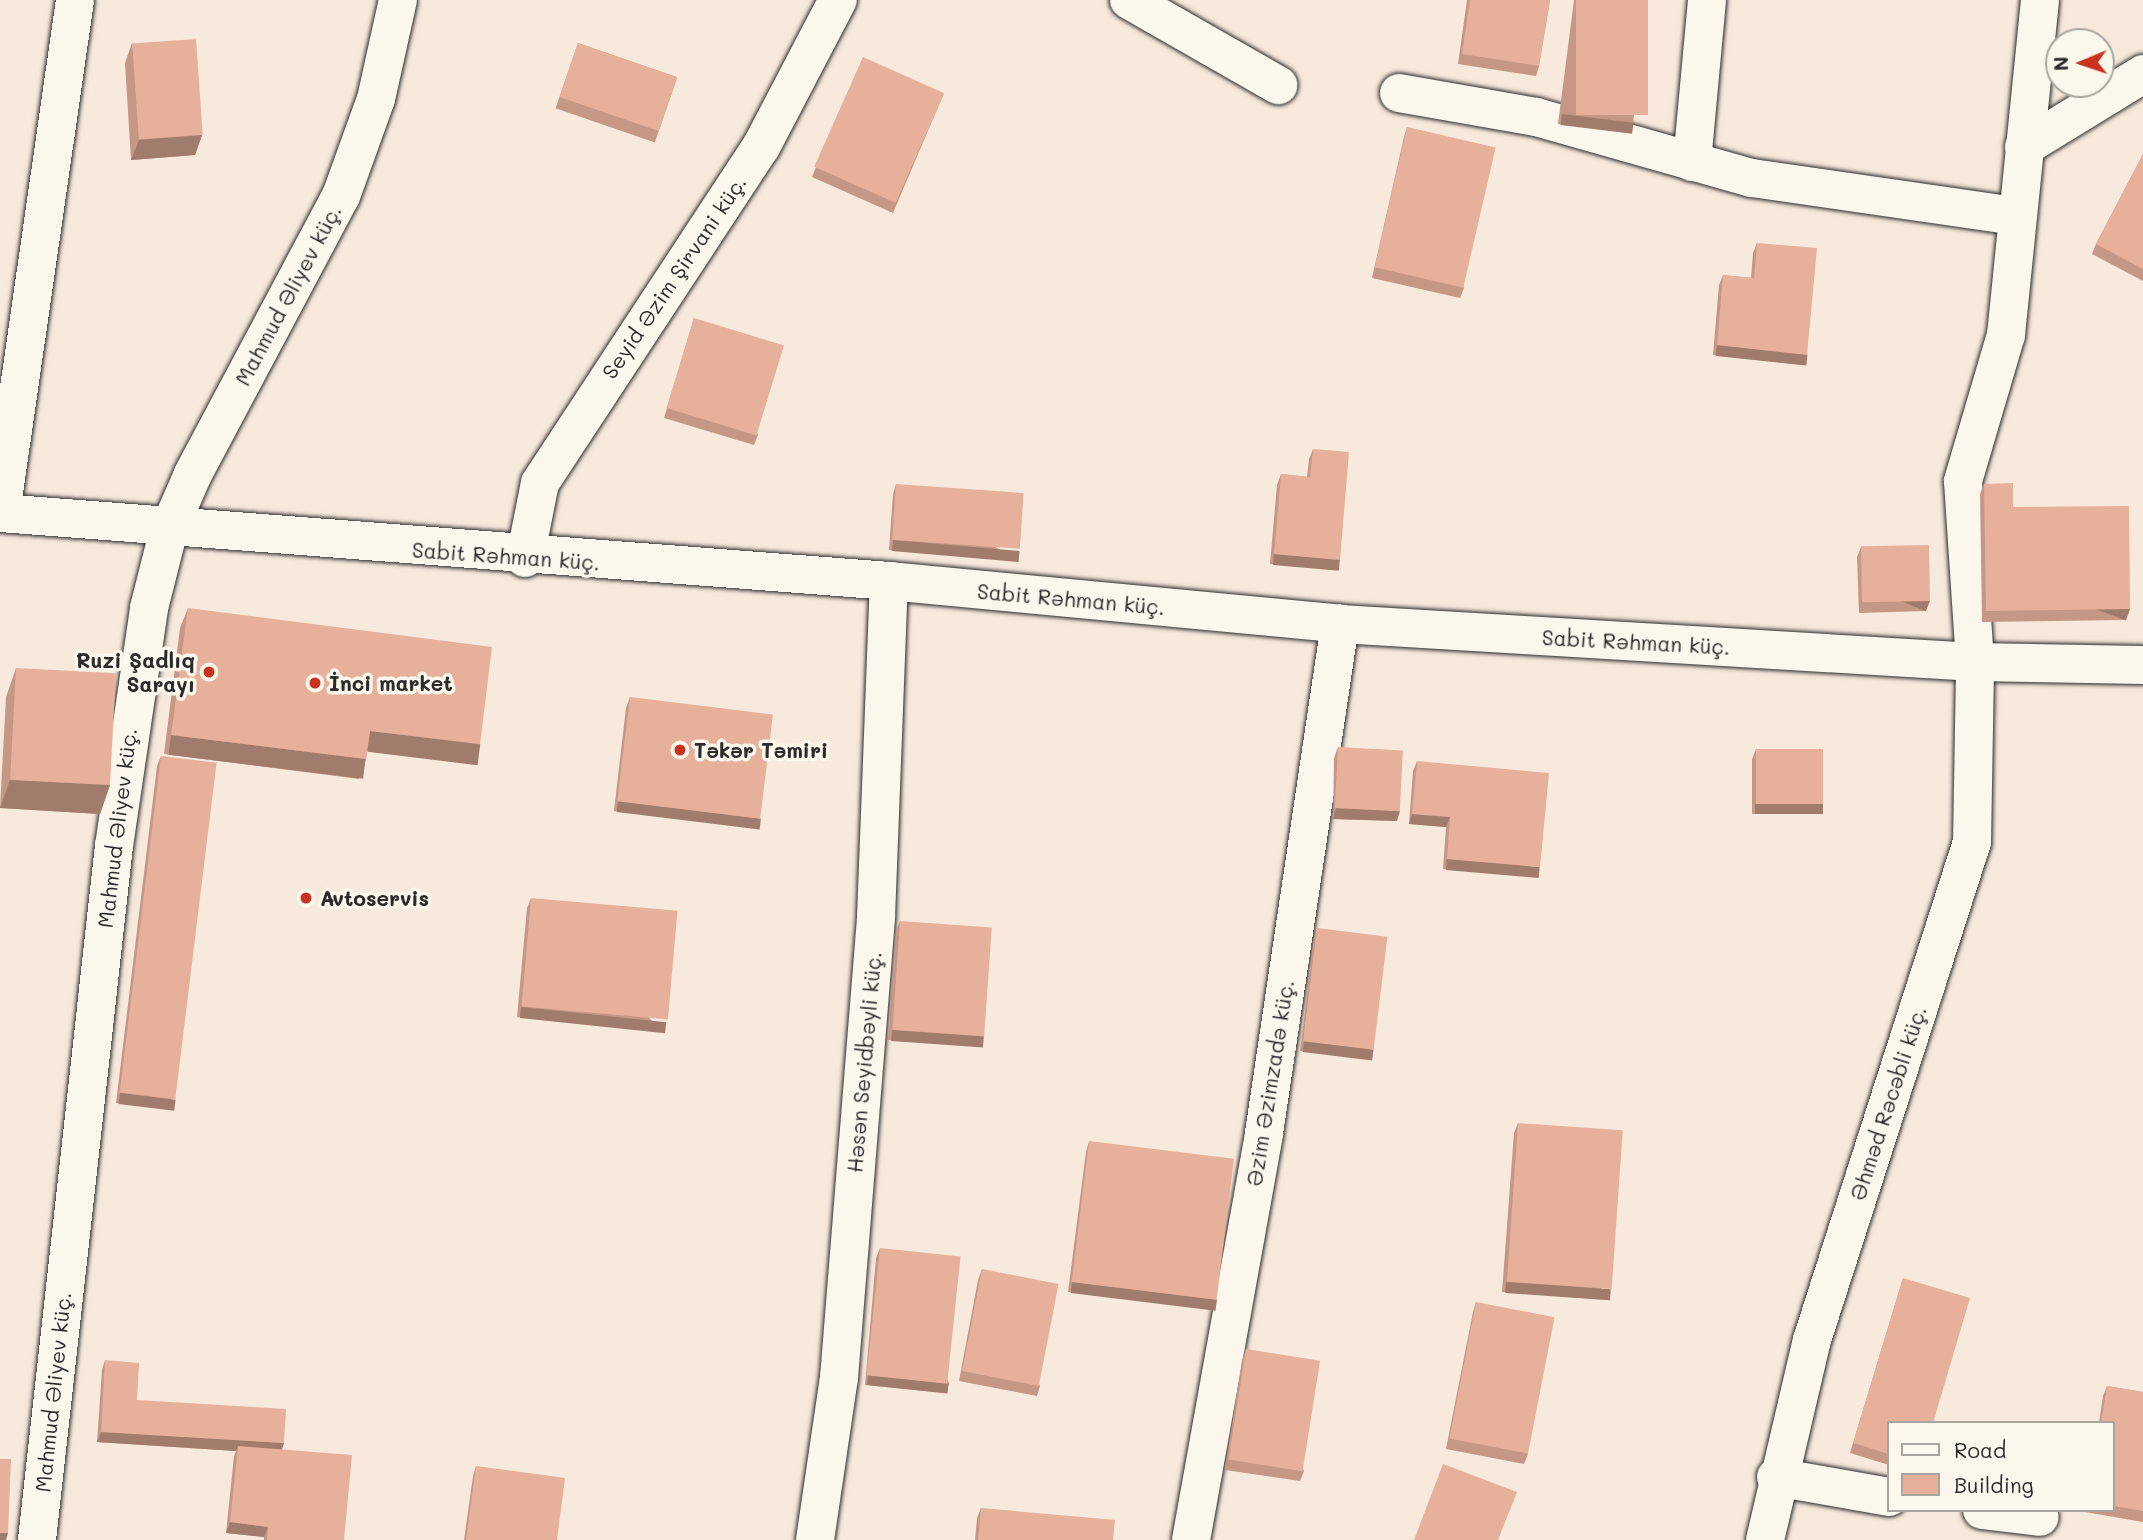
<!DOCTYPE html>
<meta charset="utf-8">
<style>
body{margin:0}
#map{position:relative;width:2143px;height:1540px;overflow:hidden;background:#f7e9dc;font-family:Mali,sans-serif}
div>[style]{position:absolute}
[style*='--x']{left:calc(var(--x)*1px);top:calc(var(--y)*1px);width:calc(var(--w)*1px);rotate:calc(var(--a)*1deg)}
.roads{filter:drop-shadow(0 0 2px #2b2b2b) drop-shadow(0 0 2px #2b2b2b)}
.minor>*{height:38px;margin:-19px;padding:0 19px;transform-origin:19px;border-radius:19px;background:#fbf7ec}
.major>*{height:38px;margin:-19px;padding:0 19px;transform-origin:19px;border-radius:19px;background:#fbf7ec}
.wall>*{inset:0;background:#c69785;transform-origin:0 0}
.shaded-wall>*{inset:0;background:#a17b6c;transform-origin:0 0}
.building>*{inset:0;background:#e6b09b;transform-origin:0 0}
.dots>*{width:19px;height:19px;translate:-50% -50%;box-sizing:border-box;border:4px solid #fbf7ec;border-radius:50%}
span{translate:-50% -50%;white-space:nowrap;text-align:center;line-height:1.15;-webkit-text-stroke:7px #fbf7ec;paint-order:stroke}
.street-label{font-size:21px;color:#2b2b2b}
.poi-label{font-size:21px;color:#2b2b2b;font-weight:700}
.right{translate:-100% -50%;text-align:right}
.left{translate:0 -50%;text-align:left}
.legend{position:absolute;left:1887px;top:1421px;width:228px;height:91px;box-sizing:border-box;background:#fbf7ec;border:2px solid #a8a59f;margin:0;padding:9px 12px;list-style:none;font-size:21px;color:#2b2b2b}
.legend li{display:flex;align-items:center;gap:14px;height:35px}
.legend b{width:35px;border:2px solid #a8a59f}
.north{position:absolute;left:2045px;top:28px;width:70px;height:70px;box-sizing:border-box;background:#fbf7ec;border:2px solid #a8a59f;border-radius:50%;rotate:268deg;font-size:19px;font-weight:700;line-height:28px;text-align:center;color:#2b2b2b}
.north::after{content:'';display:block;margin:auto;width:24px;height:32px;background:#c8321e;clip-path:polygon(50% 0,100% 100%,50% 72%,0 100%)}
</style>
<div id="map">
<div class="roads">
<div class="minor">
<div style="--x:1129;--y:0;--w:172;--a:29.7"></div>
<div style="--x:1399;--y:93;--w:139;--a:9.9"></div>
<div style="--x:1536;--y:117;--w:224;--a:15.8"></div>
<div style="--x:1752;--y:178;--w:268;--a:8.2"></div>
<div style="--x:2024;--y:147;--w:140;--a:-31.5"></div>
<div style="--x:1692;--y:162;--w:163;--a:-84.7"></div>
<div style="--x:1;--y:513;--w:518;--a:-81.79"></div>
<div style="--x:525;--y:558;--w:76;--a:-78.7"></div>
<div style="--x:540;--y:483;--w:402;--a:-56.7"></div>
<div style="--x:761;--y:147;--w:166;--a:-62.4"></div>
<div style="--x:1776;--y:1477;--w:115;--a:10"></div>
<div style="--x:1982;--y:1510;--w:58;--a:6.9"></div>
<div style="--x:37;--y:1540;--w:698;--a:-83.67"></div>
<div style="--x:114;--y:846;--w:241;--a:-81.6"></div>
<div style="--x:149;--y:608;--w:81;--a:-75.8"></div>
<div style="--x:169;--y:529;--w:60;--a:-66.4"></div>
<div style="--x:193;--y:474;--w:315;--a:-62"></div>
<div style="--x:341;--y:196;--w:103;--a:-70.2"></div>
<div style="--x:376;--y:99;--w:101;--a:-77.5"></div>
<div style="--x:815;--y:1540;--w:164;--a:-81.6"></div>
<div style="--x:839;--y:1378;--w:462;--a:-85.4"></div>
<div style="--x:876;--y:917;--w:336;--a:-87.8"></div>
<div style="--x:1191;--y:1540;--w:413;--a:-79.8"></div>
<div style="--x:1264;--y:1133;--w:515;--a:-81.51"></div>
<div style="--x:1765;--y:1540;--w:205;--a:-76.8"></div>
<div style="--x:1812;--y:1340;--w:523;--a:-72.19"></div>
<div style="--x:1972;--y:842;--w:180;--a:-89"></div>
<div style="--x:1975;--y:662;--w:181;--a:-93.8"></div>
<div style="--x:1963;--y:481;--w:152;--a:-73.6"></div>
<div style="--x:2006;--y:335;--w:337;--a:-84.2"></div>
</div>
<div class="major">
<div style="--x:0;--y:513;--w:892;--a:4.37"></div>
<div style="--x:889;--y:581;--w:453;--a:5.4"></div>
<div style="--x:1340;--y:624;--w:636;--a:3.42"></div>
<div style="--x:1975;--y:662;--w:168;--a:1"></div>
</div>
</div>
<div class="wall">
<div style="clip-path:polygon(1467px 0,1550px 0,1539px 66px,1536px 76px,1458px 64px)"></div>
<div style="clip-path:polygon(1574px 0,1648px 0,1633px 123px,1630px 133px,1558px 124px)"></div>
<div style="clip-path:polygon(132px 43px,202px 135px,195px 155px,131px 160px,125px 63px)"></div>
<div style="left:578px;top:43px;width:105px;height:69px;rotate:19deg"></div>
<div style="clip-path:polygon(944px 93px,893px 213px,812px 177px,816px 167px)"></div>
<div style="clip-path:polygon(1407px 127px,1464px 288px,1460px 298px,1372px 278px,1404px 137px)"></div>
<div style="clip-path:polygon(2143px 154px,2143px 281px,2092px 254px,2096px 244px)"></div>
<div style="clip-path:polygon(1757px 243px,1807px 355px,1803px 365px,1713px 355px,1719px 285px,1723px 275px,1751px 278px,1753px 253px)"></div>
<div style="clip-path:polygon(694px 318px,758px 435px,754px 445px,664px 418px)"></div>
<div style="clip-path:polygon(1313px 449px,1340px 560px,1337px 570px,1270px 564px,1277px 485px,1281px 474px,1307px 477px,1309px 459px)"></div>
<div style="clip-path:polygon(896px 484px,1016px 560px,889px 550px,893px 494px)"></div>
<div style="clip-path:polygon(1984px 484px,2013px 507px,2130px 609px,2126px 620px,1982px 622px,1980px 494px)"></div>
<div style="clip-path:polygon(1861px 547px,1926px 611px,1859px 613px,1857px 557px)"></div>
<div style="clip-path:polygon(188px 608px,480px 744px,473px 764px,367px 751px,366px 759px,359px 779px,164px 754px,180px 628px)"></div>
<div style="clip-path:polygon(16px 668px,110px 785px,100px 814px,0 808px,6px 697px)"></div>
<div style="clip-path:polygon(630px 697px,757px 828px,614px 811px,626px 708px)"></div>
<div style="clip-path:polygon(1338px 747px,1397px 821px,1333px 819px,1334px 758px)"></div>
<div style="clip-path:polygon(1756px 749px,1819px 814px,1752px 814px,1752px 759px)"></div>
<div style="clip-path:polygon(161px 756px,172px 1110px,116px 1103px,157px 766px)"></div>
<div style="clip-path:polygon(1417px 761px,1537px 877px,1443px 869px,1446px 827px,1409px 824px,1413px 771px)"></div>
<div style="clip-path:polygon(531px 898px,662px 1031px,517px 1017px,527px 908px)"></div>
<div style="clip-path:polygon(900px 921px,984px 1036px,981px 1046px,888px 1040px,896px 931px)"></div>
<div style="clip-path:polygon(1317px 928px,1371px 1059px,1300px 1051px,1314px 939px)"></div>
<div style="clip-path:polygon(1518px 1123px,1607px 1300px,1502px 1292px,1514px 1133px)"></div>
<div style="clip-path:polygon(1089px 1141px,1217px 1300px,1213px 1310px,1068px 1292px,1086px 1152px)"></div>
<div style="clip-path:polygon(880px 1248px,949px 1383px,946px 1393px,865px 1385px,876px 1258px)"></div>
<div style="clip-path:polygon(982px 1269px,1040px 1386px,1037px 1396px,959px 1381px,978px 1280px)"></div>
<div style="clip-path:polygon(1903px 1278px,1889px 1423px,1889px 1465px,1850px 1453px)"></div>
<div style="clip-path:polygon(1476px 1302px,1528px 1454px,1524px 1464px,1446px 1449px,1473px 1312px)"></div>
<div style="clip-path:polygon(1246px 1349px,1304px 1471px,1300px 1481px,1225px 1470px,1242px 1360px)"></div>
<div style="clip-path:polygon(105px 1360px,137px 1400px,284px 1443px,282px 1450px,344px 1540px,264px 1540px,264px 1537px,226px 1533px,234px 1456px,236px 1451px,97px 1442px,102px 1370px)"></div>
<div style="clip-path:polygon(2107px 1386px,2143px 1392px,2143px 1522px,2085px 1512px,2085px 1510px,2113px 1510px,2113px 1423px,2099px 1423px,2103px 1396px)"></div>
<div style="clip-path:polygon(476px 1466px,557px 1540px,464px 1540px,473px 1476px)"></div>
<div style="clip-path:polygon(981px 1508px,1113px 1540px,975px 1540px,977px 1518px)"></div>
</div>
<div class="shaded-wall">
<div style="left:1562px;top:114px;width:72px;height:11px;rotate:7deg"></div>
<div style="clip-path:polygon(202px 135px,195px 155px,131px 160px,139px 140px)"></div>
<div style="left:1717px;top:345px;width:91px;height:11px;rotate:6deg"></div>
<div style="left:893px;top:540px;width:127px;height:11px;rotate:5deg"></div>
<div style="left:1274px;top:554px;width:66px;height:11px;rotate:5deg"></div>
<div style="left:1930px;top:601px;width:11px;height:67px;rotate:112deg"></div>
<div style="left:2130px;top:609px;width:12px;height:144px;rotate:110deg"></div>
<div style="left:370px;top:731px;width:111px;height:21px;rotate:7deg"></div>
<div style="left:171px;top:735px;width:196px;height:20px;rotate:7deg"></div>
<div style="clip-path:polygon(10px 780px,110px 785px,100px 814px,0 808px)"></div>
<div style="left:618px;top:801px;width:144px;height:11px;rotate:7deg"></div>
<div style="left:1755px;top:804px;width:68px;height:10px"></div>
<div style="clip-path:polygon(1336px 808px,1400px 811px,1397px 821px,1333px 819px)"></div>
<div style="clip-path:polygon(1412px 814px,1450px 817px,1446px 827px,1409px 824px)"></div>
<div style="left:1447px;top:859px;width:93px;height:11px;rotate:5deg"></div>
<div style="left:521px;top:1007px;width:146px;height:11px;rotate:6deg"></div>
<div style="left:892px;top:1030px;width:92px;height:11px;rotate:4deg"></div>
<div style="left:1304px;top:1041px;width:70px;height:11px;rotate:7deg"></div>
<div style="left:120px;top:1093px;width:56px;height:11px;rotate:7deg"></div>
<div style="left:1072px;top:1282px;width:146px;height:11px;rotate:7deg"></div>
<div style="left:1506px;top:1282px;width:105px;height:11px;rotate:4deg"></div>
<div style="left:868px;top:1375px;width:81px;height:10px;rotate:6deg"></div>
<div style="clip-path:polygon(101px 1432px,284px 1443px,280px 1453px,238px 1446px,236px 1451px,97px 1442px)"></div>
<div style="clip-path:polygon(230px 1522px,268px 1527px,264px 1537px,226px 1533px)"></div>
<div style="clip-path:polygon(0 1533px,8px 1533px,6px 1540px,0 1540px)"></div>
</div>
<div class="building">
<div style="clip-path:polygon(1470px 0,1550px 0,1539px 66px,1462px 54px)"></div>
<div style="left:1576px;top:0;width:72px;height:115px"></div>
<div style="left:196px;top:39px;width:96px;height:64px;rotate:86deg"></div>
<div style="left:578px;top:43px;width:105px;height:57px;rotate:19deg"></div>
<div style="left:863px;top:57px;width:89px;height:120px;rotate:24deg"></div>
<div style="left:1407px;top:127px;width:91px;height:144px;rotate:13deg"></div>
<div style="clip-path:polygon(2143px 154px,2143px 269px,2096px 244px)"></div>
<div style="clip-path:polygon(1757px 243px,1817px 248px,1807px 355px,1717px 345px,1723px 275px,1754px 278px)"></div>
<div style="left:694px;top:318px;width:94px;height:94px;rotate:17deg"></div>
<div style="clip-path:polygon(1313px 449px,1349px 452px,1340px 560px,1274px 554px,1281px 474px,1310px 477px)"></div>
<div style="clip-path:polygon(2013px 483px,2013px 507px,2129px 506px,2130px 609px,1986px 611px,1984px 484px)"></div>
<div style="left:896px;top:484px;width:128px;height:56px;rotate:4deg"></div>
<div style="left:1929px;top:545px;width:56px;height:68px;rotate:89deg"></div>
<div style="clip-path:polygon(188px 608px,492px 647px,480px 744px,370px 731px,366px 759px,171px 735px)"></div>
<div style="left:16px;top:668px;width:100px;height:112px;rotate:3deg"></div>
<div style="left:630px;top:697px;width:144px;height:105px;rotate:7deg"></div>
<div style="left:1338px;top:747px;width:65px;height:61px;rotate:3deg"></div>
<div style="left:1756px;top:749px;width:67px;height:55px"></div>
<div style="left:161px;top:756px;width:56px;height:339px;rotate:7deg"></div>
<div style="clip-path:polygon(1417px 761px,1549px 773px,1540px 867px,1447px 859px,1450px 817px,1412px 814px)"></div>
<div style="left:531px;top:898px;width:147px;height:109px;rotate:5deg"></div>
<div style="left:900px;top:921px;width:92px;height:109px;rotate:4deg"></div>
<div style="left:1317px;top:928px;width:71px;height:114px;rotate:7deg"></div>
<div style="left:1518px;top:1123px;width:105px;height:159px;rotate:4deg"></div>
<div style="left:1089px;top:1141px;width:146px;height:142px;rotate:7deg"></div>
<div style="left:880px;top:1248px;width:81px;height:128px;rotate:6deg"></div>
<div style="left:982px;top:1269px;width:78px;height:104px;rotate:11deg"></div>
<div style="clip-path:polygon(1903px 1278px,1970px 1298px,1933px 1423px,1889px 1423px,1889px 1454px,1853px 1443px)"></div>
<div style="left:1476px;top:1302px;width:80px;height:139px;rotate:11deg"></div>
<div style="left:1246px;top:1349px;width:75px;height:112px;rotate:9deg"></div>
<div style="clip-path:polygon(105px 1360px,139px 1363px,137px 1400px,286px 1409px,284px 1443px,101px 1432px)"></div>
<div style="clip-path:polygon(2107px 1386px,2143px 1392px,2143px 1511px,2113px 1506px,2113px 1423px,2101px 1423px)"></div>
<div style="clip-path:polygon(238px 1446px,352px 1455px,344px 1540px,267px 1540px,268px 1527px,230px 1522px)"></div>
<div style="clip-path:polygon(0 1459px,11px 1459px,8px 1533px,0 1533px)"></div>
<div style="clip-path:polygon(1443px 1464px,1517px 1492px,1498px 1540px,1414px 1540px)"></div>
<div style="clip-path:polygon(476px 1466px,565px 1478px,557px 1540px,466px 1540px)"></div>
<div style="clip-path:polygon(981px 1508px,1115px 1520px,1113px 1540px,978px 1540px)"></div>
</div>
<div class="dots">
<div style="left:209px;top:672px;background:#c8321e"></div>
<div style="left:315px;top:683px;background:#c8321e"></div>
<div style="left:680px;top:750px;background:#c8321e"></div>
<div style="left:306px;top:898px;background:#c8321e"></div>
</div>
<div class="street-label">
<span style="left:674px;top:277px;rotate:-56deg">Seyid Əzim Şirvani küç.</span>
<span style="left:288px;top:295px;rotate:-62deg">Mahmud Əliyev küç.</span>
<span style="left:506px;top:556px;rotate:4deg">Sabit Rəhman küç.</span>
<span style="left:1071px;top:599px;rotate:5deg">Sabit Rəhman küç.</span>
<span style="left:1636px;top:642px;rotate:3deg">Sabit Rəhman küç.</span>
<span style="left:117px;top:828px;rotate:-83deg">Mahmud Əliyev küç.</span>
<span style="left:864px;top:1062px;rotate:-85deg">Həsən Seyidbəyli küç.</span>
<span style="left:1270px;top:1083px;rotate:-81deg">Əzim Əzimzadə küç.</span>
<span style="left:1888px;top:1103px;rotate:-72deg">Əhməd Rəcəbli küç.</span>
<span style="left:53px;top:1392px;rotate:-84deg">Mahmud Əliyev küç.</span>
</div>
<div class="poi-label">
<span class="right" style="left:195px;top:672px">Ruzi Şadlıq<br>Sarayı</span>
<span class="left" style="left:329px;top:683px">İnci market</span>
<span class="left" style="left:694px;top:750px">Təkər Təmiri</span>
<span class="left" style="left:320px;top:898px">Avtoservis</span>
</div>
<ul class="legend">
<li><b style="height:9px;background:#fbf7ec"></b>Road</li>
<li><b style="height:19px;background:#e6b09b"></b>Building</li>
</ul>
<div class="north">N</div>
</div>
